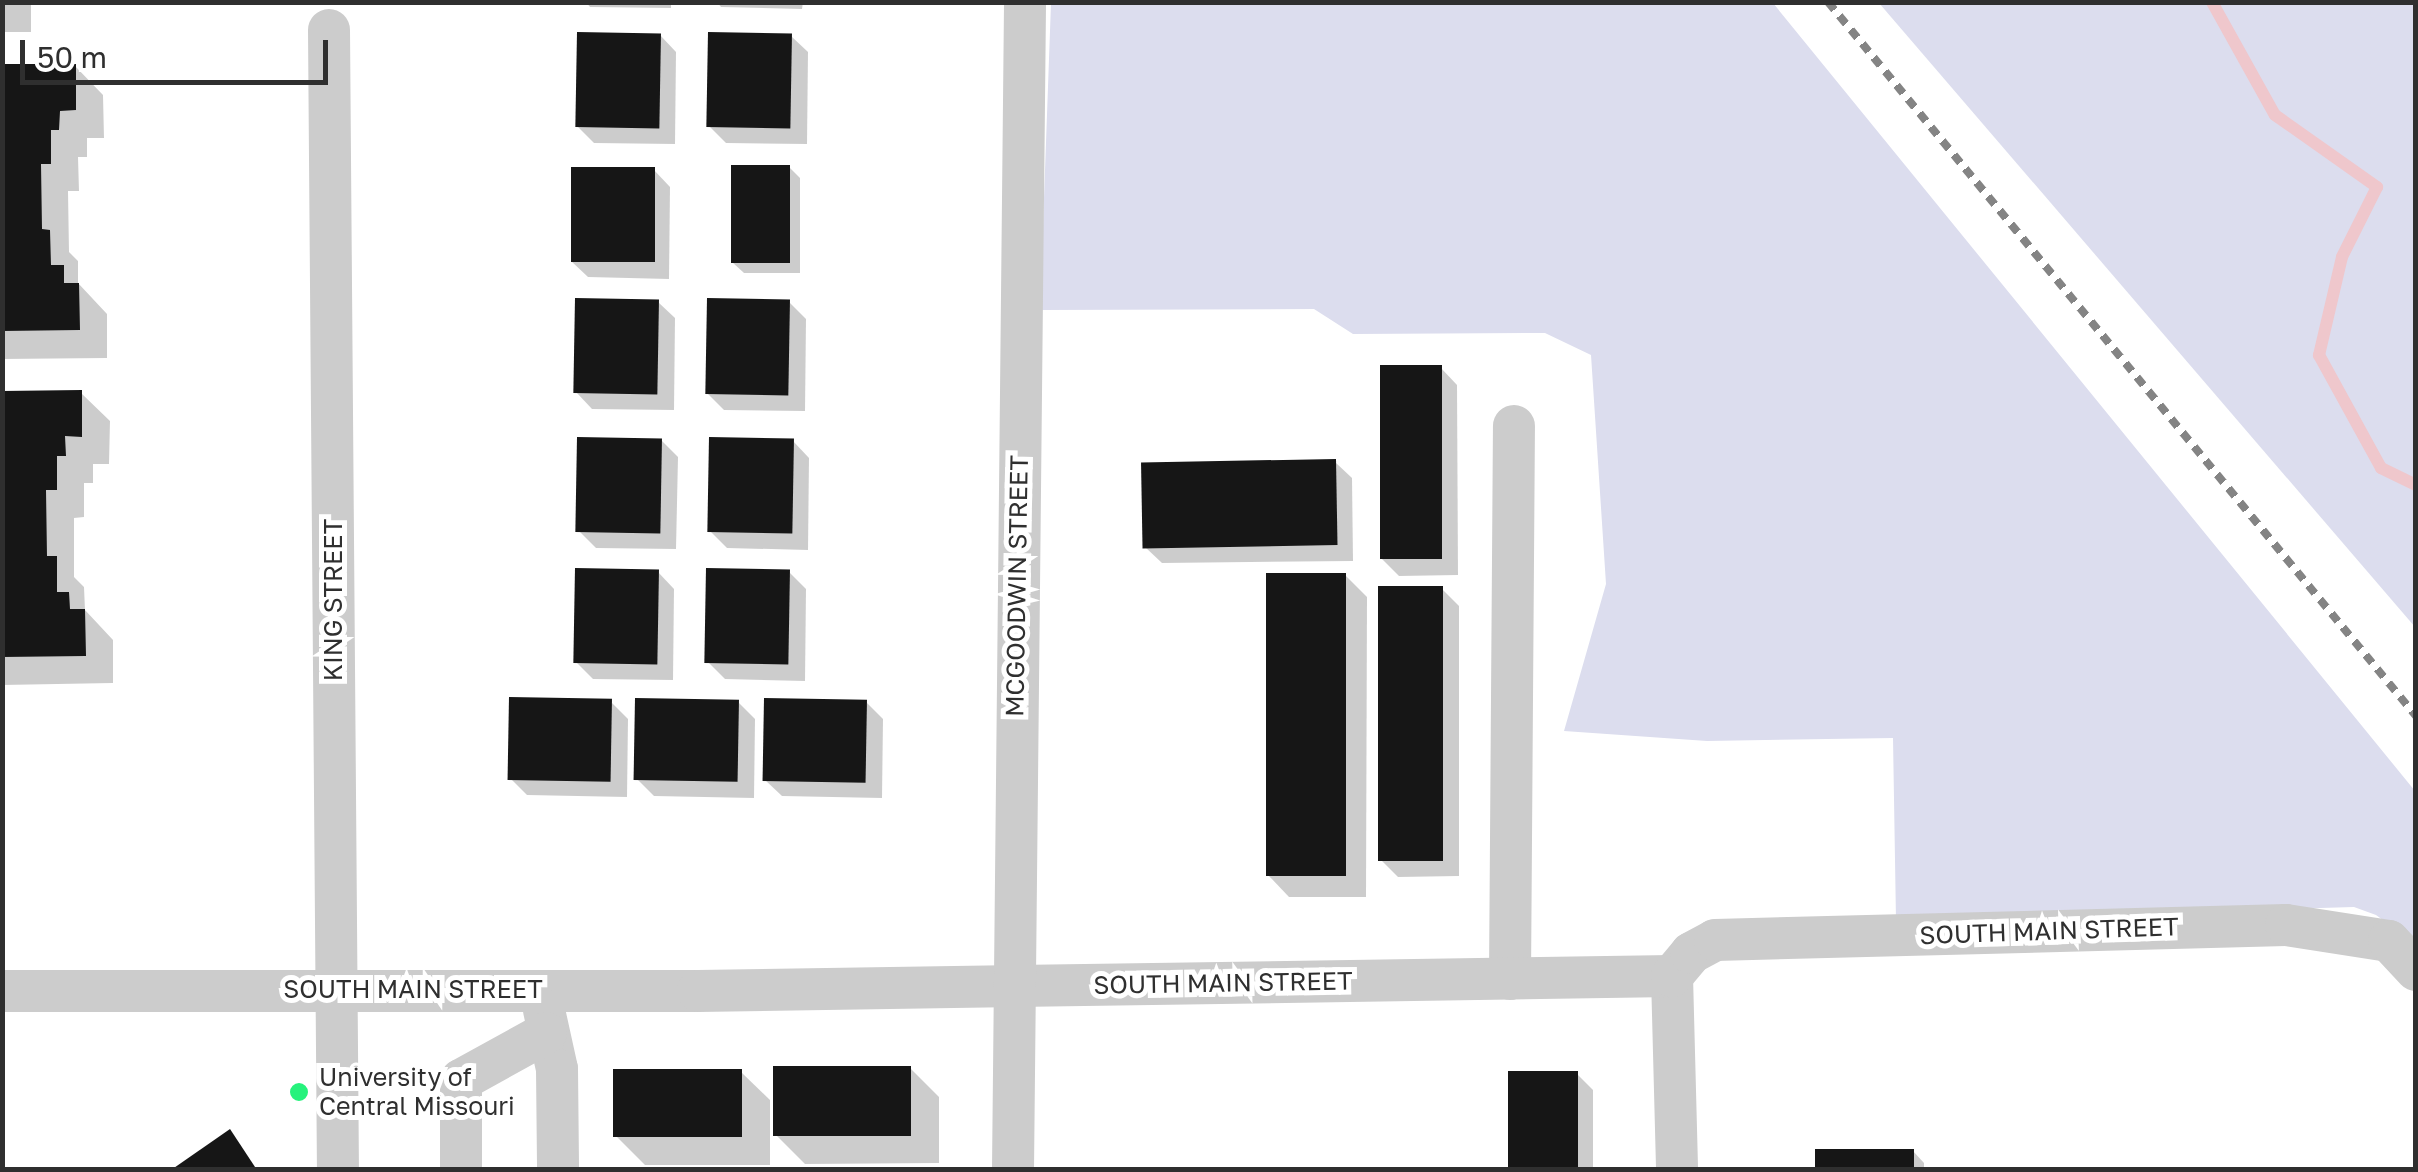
<!DOCTYPE html>
<style>
body{margin:0}
#map{position:relative;width:2418px;height:1172px;overflow:hidden;background:#fff;font-family:"Golos Text",sans-serif}
div>[style]{position:absolute}
[style*='--x']{left:calc(var(--x)*1px);top:calc(var(--y)*1px);width:calc(var(--w)*1px);rotate:calc(var(--a)*1deg)}
.green>*{inset:0;background:#dcddee}
.shadow>*{inset:0;background:#0003;transform-origin:0 0}
.stream>*{height:12px;margin:-6px;padding:0 6px;transform-origin:6px;border-radius:6px;background:#efc7cc}
.building>*{inset:0;background:#161616;transform-origin:0 0}
.minor>*{height:42px;margin:-21px;padding:0 21px;transform-origin:21px;border-radius:21px;background:#ccc}
.rail>*{height:8px;margin-top:-4px;transform-origin:0;background:repeating-linear-gradient(90deg,#848484 0 10px,transparent 0 18px)}
.dots>*{width:28px;height:28px;translate:-50% -50%;box-sizing:border-box;border:5px solid #fff;border-radius:50%}
span{translate:-50% -50%;white-space:nowrap;text-align:center;line-height:1.15;-webkit-text-stroke:10px #fff;paint-order:stroke}
.street-label{font-size:25px;color:#2f2f2f}
.poi-label{font-size:25px;color:#2f2f2f}
.left{translate:0 -50%;text-align:left}
.frame{position:absolute;inset:0;border:5px solid #2f2f2f;pointer-events:none}
.scale{position:absolute;left:20px;top:40px;width:308px;height:45px;box-sizing:border-box;border:5px solid #2f2f2f;border-top:0;padding-left:12px;font-size:30px;line-height:35px;white-space:nowrap;color:#2f2f2f;-webkit-text-stroke:8px #fff;paint-order:stroke}
</style>
<div id="map">
<div class="green">
<div style="clip-path:polygon(1051px 3px,1773px 3px,2415px 791px,2415px 944px,2376px 915px,2354px 907px,1896px 921px,1893px 738px,1707px 741px,1564px 731px,1606px 584px,1591px 355px,1545px 333px,1353px 334px,1314px 309px,1040px 310px)"></div>
<div style="clip-path:polygon(1879px 3px,2415px 3px,2415px 627px)"></div>
</div>
<div class="shadow">
<div style="left:2px;top:2px;width:29px;height:30px"></div>
<div style="clip-path:polygon(586px 2px,671px 2px,671px 8px,590px 7px)"></div>
<div style="clip-path:polygon(717px 2px,803px 2px,802px 9px,721px 7px)"></div>
<div style="clip-path:polygon(660px 35px,676px 52px,675px 144px,594px 143px,577px 126px)"></div>
<div style="clip-path:polygon(791px 36px,808px 52px,807px 144px,726px 143px,709px 126px)"></div>
<div style="clip-path:polygon(75px 66px,103px 95px,104px 138px,87px 138px,87px 157px,78px 157px,79px 191px,68px 191px,69px 252px,78px 261px,78px 283px,107px 314px,107px 358px,2px 359px,2px 67px)"></div>
<div style="clip-path:polygon(789px 167px,800px 178px,800px 273px,744px 273px,732px 262px)"></div>
<div style="clip-path:polygon(654px 170px,670px 187px,669px 279px,588px 277px,571px 261px)"></div>
<div style="clip-path:polygon(658px 302px,675px 318px,674px 410px,592px 409px,576px 392px)"></div>
<div style="clip-path:polygon(789px 302px,806px 319px,805px 411px,724px 410px,707px 393px)"></div>
<div style="clip-path:polygon(1441px 368px,1457px 385px,1458px 575px,1399px 576px,1382px 559px)"></div>
<div style="clip-path:polygon(2px 393px,81px 393px,110px 421px,109px 464px,93px 464px,93px 483px,84px 483px,84px 517px,74px 518px,74px 577px,84px 587px,85px 610px,113px 640px,113px 683px,2px 685px)"></div>
<div style="clip-path:polygon(661px 440px,678px 457px,676px 549px,596px 548px,579px 531px)"></div>
<div style="clip-path:polygon(793px 441px,809px 458px,808px 550px,727px 548px,710px 531px)"></div>
<div style="clip-path:polygon(1335px 462px,1352px 478px,1353px 561px,1162px 563px,1145px 547px)"></div>
<div style="clip-path:polygon(658px 572px,674px 589px,673px 680px,593px 679px,576px 662px)"></div>
<div style="clip-path:polygon(789px 572px,806px 589px,805px 681px,725px 679px,708px 662px)"></div>
<div style="clip-path:polygon(1345px 575px,1367px 597px,1366px 897px,1289px 897px,1268px 875px)"></div>
<div style="clip-path:polygon(1442px 589px,1459px 606px,1459px 876px,1398px 877px,1381px 860px)"></div>
<div style="clip-path:polygon(611px 702px,628px 719px,627px 797px,527px 795px,510px 778px)"></div>
<div style="clip-path:polygon(738px 702px,755px 719px,754px 798px,654px 796px,637px 779px)"></div>
<div style="clip-path:polygon(866px 702px,883px 719px,882px 798px,782px 796px,765px 780px)"></div>
<div style="clip-path:polygon(910px 1068px,939px 1097px,939px 1163px,805px 1164px,776px 1135px)"></div>
<div style="clip-path:polygon(741px 1072px,770px 1100px,770px 1165px,645px 1165px,616px 1136px)"></div>
<div style="clip-path:polygon(1576px 1073px,1593px 1090px,1593px 1170px,1511px 1170px)"></div>
<div style="clip-path:polygon(1913px 1151px,1924px 1163px,1924px 1170px,1817px 1170px)"></div>
</div>
<div class="stream">
<div style="--x:2212;--y:2;--w:129;--a:60.9"></div>
<div style="--x:2275;--y:115;--w:125;--a:35.2"></div>
<div style="--x:2377;--y:187;--w:78;--a:116.6"></div>
<div style="--x:2342;--y:257;--w:101;--a:103.2"></div>
<div style="--x:2319;--y:355;--w:129;--a:61.2"></div>
<div style="--x:2381;--y:468;--w:39;--a:26"></div>
</div>
<div class="building">
<div style="left:577px;top:32px;width:84px;height:95px;rotate:1deg"></div>
<div style="left:708px;top:32px;width:84px;height:95px;rotate:1deg"></div>
<div style="clip-path:polygon(2px 64px,76px 64px,76px 110px,60px 111px,59px 130px,51px 130px,51px 164px,41px 164px,42px 229px,50px 230px,51px 265px,64px 265px,64px 283px,79px 283px,80px 330px,2px 331px)"></div>
<div style="left:731px;top:165px;width:59px;height:98px"></div>
<div style="left:571px;top:167px;width:84px;height:95px"></div>
<div style="left:575px;top:298px;width:84px;height:95px;rotate:1deg"></div>
<div style="left:707px;top:298px;width:83px;height:96px;rotate:1deg"></div>
<div style="left:1442px;top:365px;width:194px;height:62px;rotate:90deg"></div>
<div style="clip-path:polygon(82px 390px,82px 437px,65px 436px,66px 456px,57px 456px,57px 490px,46px 490px,47px 556px,57px 556px,57px 592px,69px 592px,70px 609px,85px 609px,86px 656px,2px 657px,2px 391px)"></div>
<div style="left:577px;top:437px;width:85px;height:95px;rotate:1deg"></div>
<div style="left:709px;top:437px;width:85px;height:95px;rotate:1deg"></div>
<div style="left:1336px;top:459px;width:86px;height:195px;rotate:89deg"></div>
<div style="left:575px;top:568px;width:84px;height:95px;rotate:1deg"></div>
<div style="left:706px;top:568px;width:84px;height:95px;rotate:1deg"></div>
<div style="left:1266px;top:573px;width:80px;height:303px"></div>
<div style="left:1378px;top:586px;width:65px;height:275px"></div>
<div style="left:509px;top:697px;width:103px;height:83px;rotate:1deg"></div>
<div style="left:635px;top:698px;width:104px;height:82px;rotate:1deg"></div>
<div style="left:764px;top:698px;width:103px;height:83px;rotate:1deg"></div>
<div style="left:773px;top:1066px;width:138px;height:70px"></div>
<div style="left:742px;top:1069px;width:68px;height:129px;rotate:90deg"></div>
<div style="left:1508px;top:1071px;width:70px;height:99px"></div>
<div style="clip-path:polygon(230px 1129px,257px 1170px,171px 1170px)"></div>
<div style="left:1815px;top:1149px;width:99px;height:21px"></div>
</div>
<div class="minor">
<div style="--x:329;--y:30;--w:1140;--a:89.55"></div>
<div style="--x:1672;--y:976;--w:194;--a:88.5"></div>
<div style="--x:1510;--y:979;--w:553;--a:-89.59"></div>
<div style="--x:2;--y:991;--w:696;--a:0"></div>
<div style="--x:698;--y:991;--w:974;--a:-0.88"></div>
<div style="--x:1672;--y:976;--w:30;--a:-50"></div>
<div style="--x:1691;--y:953;--w:27;--a:-28"></div>
<div style="--x:1715;--y:940;--w:571;--a:-1.5"></div>
<div style="--x:2286;--y:925;--w:104;--a:8.8"></div>
<div style="--x:2389;--y:941;--w:40;--a:47"></div>
<div style="--x:544;--y:1010;--w:60;--a:77.6"></div>
<div style="--x:557;--y:1069;--w:101;--a:89.4"></div>
<div style="--x:461;--y:1170;--w:90;--a:-90"></div>
<div style="--x:461;--y:1080;--w:97;--a:-28.9"></div>
<div style="--x:1013;--y:1170;--w:1168;--a:-89.41"></div>
</div>
<div class="rail">
<div style="--x:1828;--y:2;--w:925;--a:50.53"></div>
</div>
<div class="dots">
<div style="left:299px;top:1092px;background:#26f27c"></div>
</div>
<div class="street-label">
<span style="left:1017px;top:586px;rotate:-89deg">MCGOODWIN STREET</span>
<span style="left:333px;top:600px;rotate:-90deg">KING STREET</span>
<span style="left:2049px;top:931px;rotate:-2deg">SOUTH MAIN STREET</span>
<span style="left:1223px;top:983px;rotate:-1deg">SOUTH MAIN STREET</span>
<span style="left:413px;top:989px">SOUTH MAIN STREET</span>
</div>
<div class="poi-label">
<span class="left" style="left:319px;top:1092px">University of<br>Central Missouri</span>
</div>
<div class="frame"></div>
<div class="scale">50 m</div>
</div>
